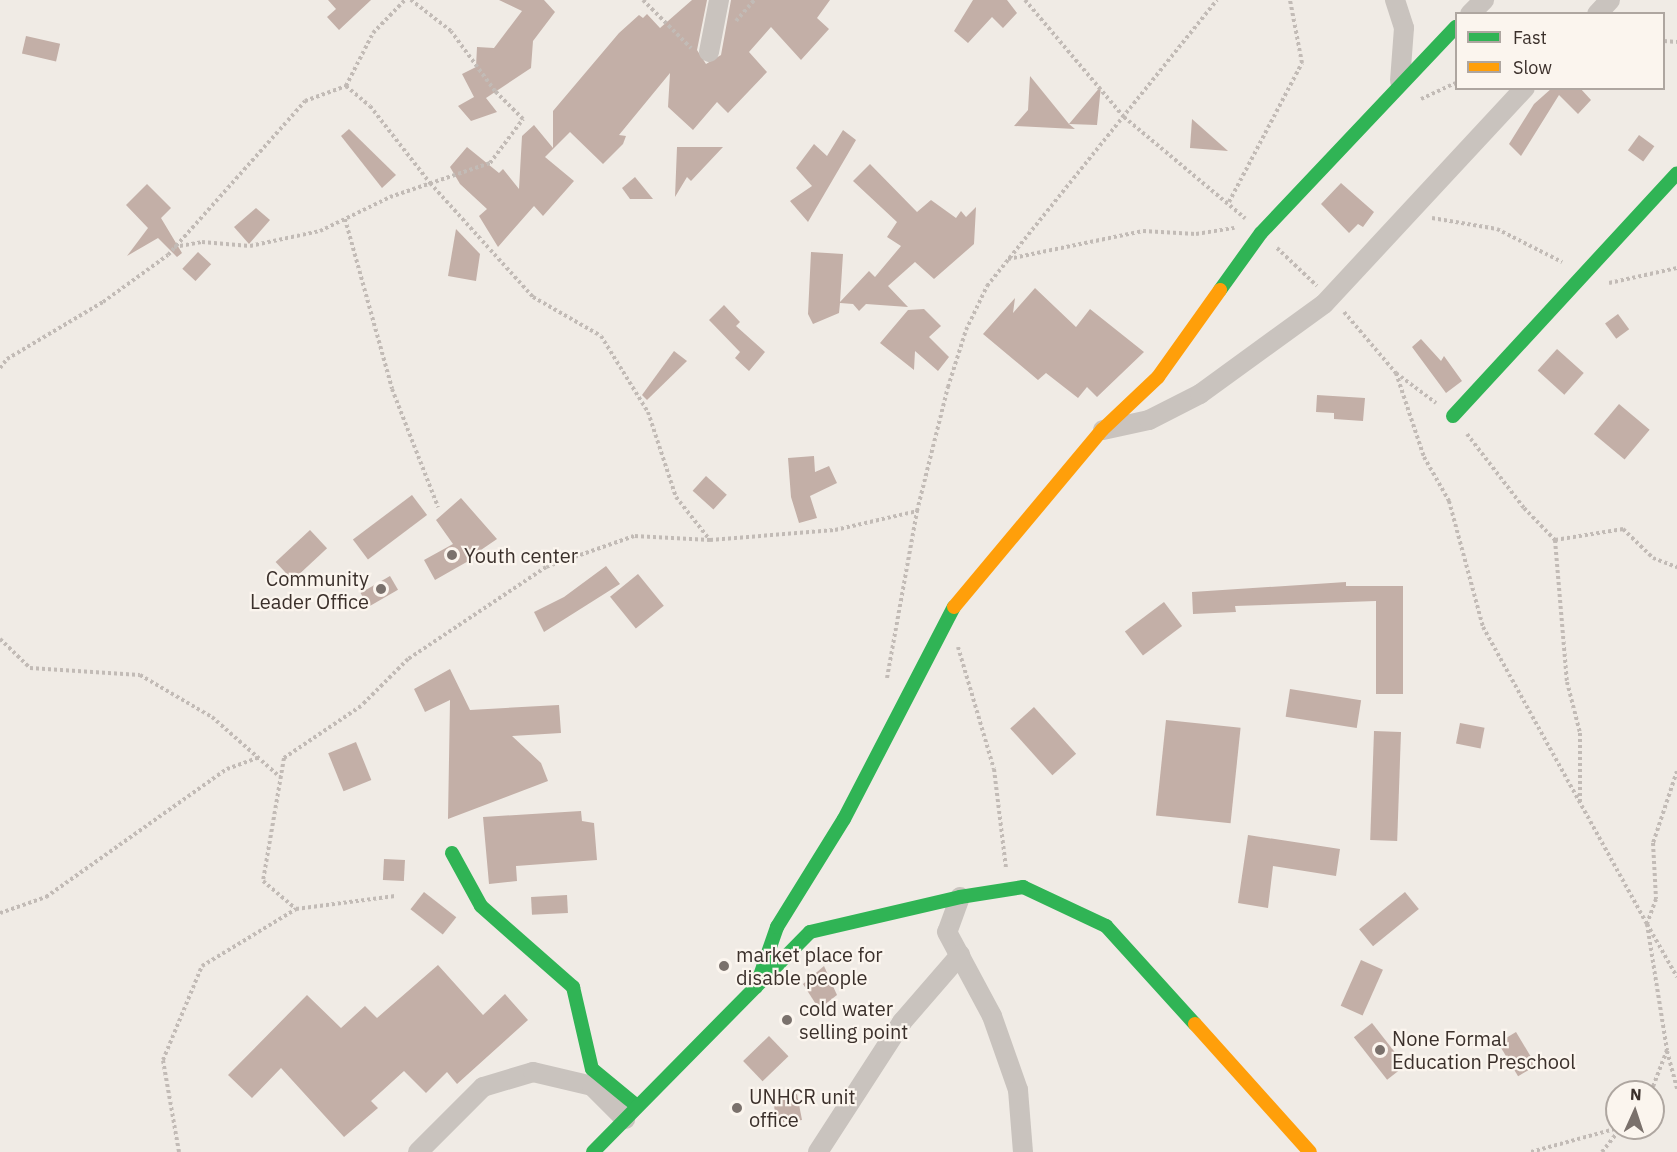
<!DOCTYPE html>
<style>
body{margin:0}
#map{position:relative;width:1677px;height:1152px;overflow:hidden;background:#f0ebe5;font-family:"IBM Plex Sans",sans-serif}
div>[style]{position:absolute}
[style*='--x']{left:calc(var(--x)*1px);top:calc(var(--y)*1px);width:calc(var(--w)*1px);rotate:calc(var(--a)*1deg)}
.building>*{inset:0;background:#c3afa7;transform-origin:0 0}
.path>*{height:4px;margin-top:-2px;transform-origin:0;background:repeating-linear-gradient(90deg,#c2bbb6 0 3px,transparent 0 6px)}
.street>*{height:20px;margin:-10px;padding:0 10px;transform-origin:10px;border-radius:10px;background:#c9c3be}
.fast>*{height:14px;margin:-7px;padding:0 7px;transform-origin:7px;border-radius:7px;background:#30b455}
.slow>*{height:14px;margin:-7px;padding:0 7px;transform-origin:7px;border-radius:7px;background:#ff9f0a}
.dots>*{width:16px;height:16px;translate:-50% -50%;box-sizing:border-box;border:3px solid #fbf5ee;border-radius:50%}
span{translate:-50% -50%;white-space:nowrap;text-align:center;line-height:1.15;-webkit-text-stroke:4.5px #fbf5ee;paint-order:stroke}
.poi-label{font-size:20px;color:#3b302b}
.left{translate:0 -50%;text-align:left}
.right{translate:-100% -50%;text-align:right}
.legend{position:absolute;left:1455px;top:12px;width:210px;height:78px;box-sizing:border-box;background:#fbf5ee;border:2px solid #aea6a0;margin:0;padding:8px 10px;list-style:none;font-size:18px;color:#3b302b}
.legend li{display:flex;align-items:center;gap:12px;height:30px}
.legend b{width:30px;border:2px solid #aea6a0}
.north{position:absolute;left:1605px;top:1080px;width:60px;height:60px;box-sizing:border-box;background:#fbf5ee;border:2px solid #aea6a0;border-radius:50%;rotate:3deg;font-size:16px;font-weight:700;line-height:24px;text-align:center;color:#3b302b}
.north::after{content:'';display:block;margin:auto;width:21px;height:27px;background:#7a716c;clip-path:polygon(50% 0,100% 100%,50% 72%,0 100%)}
</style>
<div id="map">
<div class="building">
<div style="clip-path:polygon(328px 0,371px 0,339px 30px,327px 17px,336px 9px)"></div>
<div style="clip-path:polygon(499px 0,544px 0,555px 12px,533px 41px,531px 68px,486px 98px,497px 112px,471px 121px,458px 106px,474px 97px,462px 74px,476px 67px,477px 47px,494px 48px,522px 11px)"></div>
<div style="clip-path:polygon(692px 0,707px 0,697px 50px,706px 64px,721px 55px,731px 0,830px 0,817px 18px,829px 29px,801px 60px,771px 27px,749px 52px,767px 72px,728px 113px,717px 102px,693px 130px,668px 107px,670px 73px,619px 135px,626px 136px,623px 144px,603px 164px,570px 132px,545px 157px,574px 181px,543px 216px,534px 206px,498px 247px,479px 216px,487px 209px,460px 184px,450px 167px,467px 147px,499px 173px,503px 169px,519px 189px,522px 136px,534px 125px,553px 148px,553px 111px,619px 33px,639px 15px,643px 18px,647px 14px,660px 28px)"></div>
<div style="clip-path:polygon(973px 0,1007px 0,1017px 13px,1003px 28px,992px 17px,968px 43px,954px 31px)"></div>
<div style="left:26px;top:36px;width:35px;height:18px;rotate:13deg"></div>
<div style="clip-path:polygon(1030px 76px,1069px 124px,1101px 86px,1097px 125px,1069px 124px,1075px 129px,1014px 126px,1028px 110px)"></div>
<div style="clip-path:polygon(1552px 88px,1580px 88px,1591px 100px,1578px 114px,1559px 95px,1521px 156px,1509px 144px,1534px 104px)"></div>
<div style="clip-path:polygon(1192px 119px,1228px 151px,1190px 148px)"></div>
<div style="clip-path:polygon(349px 129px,396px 175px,382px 188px,341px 136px)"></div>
<div style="clip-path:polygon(843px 130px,856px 140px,808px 222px,790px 201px,812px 186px,796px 168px,814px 144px,827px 156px)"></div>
<div style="left:1639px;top:135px;width:19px;height:19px;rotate:36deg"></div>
<div style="clip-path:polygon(677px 147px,723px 147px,691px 181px,687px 177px,675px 197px)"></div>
<div style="clip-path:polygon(870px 164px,917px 212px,931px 200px,956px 218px,961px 211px,966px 217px,976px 207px,974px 244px,934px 279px,915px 262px,888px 286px,908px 307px,866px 304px,859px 311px,853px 304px,840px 303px,839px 313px,813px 324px,808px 314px,811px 252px,843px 254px,840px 302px,869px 271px,875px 277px,901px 246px,887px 237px,897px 222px,853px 181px)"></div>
<div style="clip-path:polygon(635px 177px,653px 199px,630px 199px,622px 188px)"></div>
<div style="clip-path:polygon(1341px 183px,1374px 212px,1363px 227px,1358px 224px,1349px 233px,1321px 204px)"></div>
<div style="clip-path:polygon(147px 184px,171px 208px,161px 218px,182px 253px,177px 257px,158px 238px,127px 256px,148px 228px,126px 205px)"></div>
<div style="clip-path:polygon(256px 208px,270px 220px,249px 244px,234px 227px)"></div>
<div style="clip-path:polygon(456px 229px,480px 254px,476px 281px,448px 276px)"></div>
<div style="left:198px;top:252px;width:18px;height:23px;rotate:43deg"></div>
<div style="clip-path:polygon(1035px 288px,1076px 327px,1090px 309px,1144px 352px,1097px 397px,1087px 387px,1078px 398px,1046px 373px,1038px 380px,983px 334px,1015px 298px,1013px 313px)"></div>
<div style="clip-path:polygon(724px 305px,740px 322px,736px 326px,765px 352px,749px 371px,735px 358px,740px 352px,709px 320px)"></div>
<div style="clip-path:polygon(924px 309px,941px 326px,929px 337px,949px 357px,938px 371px,915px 351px,914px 370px,880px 343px,908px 310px)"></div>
<div style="left:1618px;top:314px;width:19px;height:16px;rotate:54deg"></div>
<div style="clip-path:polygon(1421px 339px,1441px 361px,1444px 356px,1462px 381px,1446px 393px,1412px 347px)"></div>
<div style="left:1557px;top:349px;width:36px;height:29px;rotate:42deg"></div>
<div style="clip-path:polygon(674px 351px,687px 361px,647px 400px,642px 395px)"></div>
<div style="clip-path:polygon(1317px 395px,1365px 398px,1363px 421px,1334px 419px,1334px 413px,1316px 412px)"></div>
<div style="left:1619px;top:404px;width:40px;height:39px;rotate:40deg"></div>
<div style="clip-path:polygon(814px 456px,815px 472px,829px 466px,837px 483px,810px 496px,817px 518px,799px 523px,791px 497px,788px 458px)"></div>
<div style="left:706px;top:476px;width:28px;height:20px;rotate:42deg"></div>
<div style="left:412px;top:495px;width:25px;height:74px;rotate:53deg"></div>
<div style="clip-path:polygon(461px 498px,497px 539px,478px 552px,479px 555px,435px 580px,424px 560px,453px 544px,436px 520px)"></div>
<div style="left:310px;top:530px;width:25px;height:47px;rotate:47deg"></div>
<div style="clip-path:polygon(606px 566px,620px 584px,544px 632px,534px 612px,564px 597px)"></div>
<div style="left:638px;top:574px;width:41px;height:36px;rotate:51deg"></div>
<div style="left:390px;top:576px;width:16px;height:34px;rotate:60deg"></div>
<div style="clip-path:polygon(1346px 582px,1346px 586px,1403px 586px,1403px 694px,1376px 694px,1376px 601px,1235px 606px,1236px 612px,1193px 614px,1192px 592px)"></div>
<div style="left:1164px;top:602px;width:30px;height:49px;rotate:53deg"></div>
<div style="clip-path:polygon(450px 669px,470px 710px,559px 705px,561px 733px,512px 736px,541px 763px,548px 781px,448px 819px,450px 700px,425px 712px,414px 689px)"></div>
<div style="left:1290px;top:689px;width:72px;height:28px;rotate:9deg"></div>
<div style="left:1034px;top:707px;width:63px;height:32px;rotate:48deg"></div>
<div style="left:1166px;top:720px;width:75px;height:96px;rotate:6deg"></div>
<div style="left:1460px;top:723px;width:25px;height:21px;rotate:11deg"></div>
<div style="left:1374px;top:731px;width:27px;height:109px;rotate:2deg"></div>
<div style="left:356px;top:742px;width:41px;height:30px;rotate:68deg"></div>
<div style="clip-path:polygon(581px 811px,582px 821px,594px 823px,597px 860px,516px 866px,517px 881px,489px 884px,483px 817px)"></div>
<div style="clip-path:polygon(1248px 835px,1340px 849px,1336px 876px,1273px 866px,1268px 908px,1238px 903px)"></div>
<div style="left:384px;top:859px;width:21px;height:21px;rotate:3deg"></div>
<div style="left:424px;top:892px;width:41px;height:22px;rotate:38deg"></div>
<div style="left:1405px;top:892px;width:22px;height:59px;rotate:51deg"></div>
<div style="left:567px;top:895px;width:18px;height:36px;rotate:87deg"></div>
<div style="left:1361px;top:960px;width:24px;height:50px;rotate:24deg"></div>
<div style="clip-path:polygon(438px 965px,483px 1015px,505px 994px,528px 1020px,457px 1084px,447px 1072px,426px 1093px,404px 1071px,371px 1101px,378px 1108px,344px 1137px,281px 1068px,252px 1098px,228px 1075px,307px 995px,341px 1028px,365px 1006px,377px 1018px)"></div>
<div style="clip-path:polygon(824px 966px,837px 995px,819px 1009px,803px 984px)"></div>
<div style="left:1372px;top:1023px;width:54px;height:23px;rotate:52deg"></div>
<div style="left:1516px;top:1032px;width:39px;height:21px;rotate:59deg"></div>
<div style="left:769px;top:1036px;width:28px;height:36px;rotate:46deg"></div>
<div style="clip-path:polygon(797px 1094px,802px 1120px,776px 1123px,773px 1095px)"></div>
</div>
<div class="path">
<div style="--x:643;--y:0;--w:68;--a:45"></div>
<div style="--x:1025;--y:0;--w:153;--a:49.8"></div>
<div style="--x:1124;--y:117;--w:158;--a:39.9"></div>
<div style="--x:736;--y:21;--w:28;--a:-49"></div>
<div style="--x:1664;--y:41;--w:13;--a:4"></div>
<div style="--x:346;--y:86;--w:31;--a:40"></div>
<div style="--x:370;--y:106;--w:98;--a:52.1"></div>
<div style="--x:430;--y:183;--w:154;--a:47.9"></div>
<div style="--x:533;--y:297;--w:78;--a:29.8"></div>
<div style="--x:601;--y:336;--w:89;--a:58.3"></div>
<div style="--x:648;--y:412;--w:89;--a:71.8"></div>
<div style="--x:676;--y:497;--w:55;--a:51.7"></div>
<div style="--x:710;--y:540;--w:76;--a:-177"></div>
<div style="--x:634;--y:536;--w:93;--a:160.6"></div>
<div style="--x:546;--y:567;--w:166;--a:146.3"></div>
<div style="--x:408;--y:659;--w:66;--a:135"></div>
<div style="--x:361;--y:706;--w:93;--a:146"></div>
<div style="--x:284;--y:758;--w:125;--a:99.7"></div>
<div style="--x:263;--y:881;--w:43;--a:40.3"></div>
<div style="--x:296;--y:909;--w:100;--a:-7.5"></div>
<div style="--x:1421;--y:99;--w:38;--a:-25"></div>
<div style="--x:1229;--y:202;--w:157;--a:-62.3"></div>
<div style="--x:1302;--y:63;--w:64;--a:-100.8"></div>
<div style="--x:1432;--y:218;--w:66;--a:9.6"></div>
<div style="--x:1497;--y:229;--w:73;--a:26.9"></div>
<div style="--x:345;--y:219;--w:176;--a:74.5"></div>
<div style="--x:392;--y:389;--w:127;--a:68.7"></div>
<div style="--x:174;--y:247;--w:28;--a:-10"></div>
<div style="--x:202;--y:242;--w:48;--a:4.8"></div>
<div style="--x:250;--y:246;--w:72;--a:-12.1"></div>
<div style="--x:320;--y:231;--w:78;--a:-25.9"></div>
<div style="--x:390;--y:197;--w:106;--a:-18.8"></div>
<div style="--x:490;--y:163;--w:55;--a:-53.1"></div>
<div style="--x:523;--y:119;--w:40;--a:-135"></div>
<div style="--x:495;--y:91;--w:74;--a:-126.3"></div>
<div style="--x:451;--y:31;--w:51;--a:-142.2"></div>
<div style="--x:1277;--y:248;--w:55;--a:43.5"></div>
<div style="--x:1008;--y:259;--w:138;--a:-11.7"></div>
<div style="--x:1143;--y:231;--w:53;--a:3.2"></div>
<div style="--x:1196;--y:234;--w:39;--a:-9"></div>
<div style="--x:1609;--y:283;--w:70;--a:-12.4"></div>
<div style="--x:1344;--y:312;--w:80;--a:49.6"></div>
<div style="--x:1396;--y:373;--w:50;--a:36.9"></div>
<div style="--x:0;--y:368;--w:11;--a:-52"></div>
<div style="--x:7;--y:359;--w:112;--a:-30.7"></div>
<div style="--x:103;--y:302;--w:80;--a:-35.9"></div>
<div style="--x:168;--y:255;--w:206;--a:-48.3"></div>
<div style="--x:305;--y:101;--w:44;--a:-20.1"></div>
<div style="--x:346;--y:86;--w:59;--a:-63"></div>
<div style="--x:373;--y:33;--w:46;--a:-45.9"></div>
<div style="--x:1396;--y:373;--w:89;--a:71.6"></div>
<div style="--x:1424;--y:457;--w:51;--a:60.4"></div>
<div style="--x:1449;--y:501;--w:131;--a:74.9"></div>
<div style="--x:1483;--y:627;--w:339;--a:61.1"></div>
<div style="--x:1647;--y:924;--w:128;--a:81"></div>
<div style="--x:1667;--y:1050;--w:45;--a:110.9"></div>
<div style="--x:1467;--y:434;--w:93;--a:52.4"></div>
<div style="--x:1524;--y:508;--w:45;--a:45.9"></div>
<div style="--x:1555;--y:540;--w:143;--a:85.2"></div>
<div style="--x:1567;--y:682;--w:53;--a:75.7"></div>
<div style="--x:1580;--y:733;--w:72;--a:90"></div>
<div style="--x:710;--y:540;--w:125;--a:-4.6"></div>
<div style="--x:835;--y:530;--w:84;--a:-13"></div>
<div style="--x:1555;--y:540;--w:69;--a:-9.2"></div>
<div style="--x:1623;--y:529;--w:42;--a:44"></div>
<div style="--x:1653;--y:558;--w:26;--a:21"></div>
<div style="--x:0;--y:639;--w:42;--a:44"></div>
<div style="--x:30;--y:668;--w:110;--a:3.6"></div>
<div style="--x:140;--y:675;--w:83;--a:30.3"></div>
<div style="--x:212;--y:717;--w:91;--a:41.4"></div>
<div style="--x:958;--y:647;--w:127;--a:73.6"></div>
<div style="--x:994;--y:769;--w:100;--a:83.1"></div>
<div style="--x:887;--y:678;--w:170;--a:-79.8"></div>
<div style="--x:917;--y:511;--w:128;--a:-76"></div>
<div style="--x:948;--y:387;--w:60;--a:-72.5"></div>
<div style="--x:966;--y:330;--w:49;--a:-64.5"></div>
<div style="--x:987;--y:286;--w:367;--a:-51.2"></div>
<div style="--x:1677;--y:771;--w:76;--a:108.4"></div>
<div style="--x:1653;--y:843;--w:56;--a:86.9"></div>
<div style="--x:1656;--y:899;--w:27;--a:110"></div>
<div style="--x:1647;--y:924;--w:61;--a:60.5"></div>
<div style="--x:0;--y:913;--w:49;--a:-19.2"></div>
<div style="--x:46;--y:897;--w:222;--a:-35.3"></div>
<div style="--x:227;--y:769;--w:33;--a:-20"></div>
<div style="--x:1667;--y:1051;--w:39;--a:75"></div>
<div style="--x:179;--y:1152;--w:93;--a:-99.9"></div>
<div style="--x:163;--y:1060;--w:102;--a:-67.5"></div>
<div style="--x:202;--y:966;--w:110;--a:-31.2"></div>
<div style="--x:1531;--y:1152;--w:90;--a:-15.4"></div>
<div style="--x:1602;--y:1152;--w:29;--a:-52"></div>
</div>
<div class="street">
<div style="--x:1395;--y:0;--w:29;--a:72"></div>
<div style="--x:1404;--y:28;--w:53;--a:94.3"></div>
<div style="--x:1470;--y:14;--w:20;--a:-45"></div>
<div style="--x:1597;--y:14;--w:19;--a:-47"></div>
<div style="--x:709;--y:52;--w:53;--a:-79.1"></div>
<div style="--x:1103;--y:430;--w:47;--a:-12.3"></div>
<div style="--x:1149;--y:420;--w:57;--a:-27"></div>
<div style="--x:1200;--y:394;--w:153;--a:-36"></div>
<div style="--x:1324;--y:304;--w:295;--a:-47.1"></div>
<div style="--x:960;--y:897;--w:37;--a:110"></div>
<div style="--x:947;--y:932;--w:95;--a:61.8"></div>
<div style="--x:992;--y:1016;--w:78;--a:70.6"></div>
<div style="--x:1018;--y:1090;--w:62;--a:85.4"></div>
<div style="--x:418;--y:1152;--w:92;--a:-45"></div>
<div style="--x:483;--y:1087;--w:52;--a:-16.7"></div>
<div style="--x:533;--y:1072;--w:61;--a:13.3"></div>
<div style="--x:592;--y:1086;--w:47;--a:45"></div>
<div style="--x:818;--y:1152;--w:155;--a:-57.1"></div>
<div style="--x:902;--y:1022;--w:89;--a:-49.1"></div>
</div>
<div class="fast">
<div style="--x:1220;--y:290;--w:70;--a:-54.3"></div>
<div style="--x:1261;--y:233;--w:284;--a:-46.6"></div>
<div style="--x:1453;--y:416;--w:330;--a:-47.3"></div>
<div style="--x:452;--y:853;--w:60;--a:61.3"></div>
<div style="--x:481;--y:906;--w:123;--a:41.4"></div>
<div style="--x:573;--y:987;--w:84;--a:77"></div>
<div style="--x:592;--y:1069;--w:58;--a:39.4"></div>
<div style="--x:756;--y:987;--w:64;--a:-70.7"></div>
<div style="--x:777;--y:927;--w:127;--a:-58.2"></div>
<div style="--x:844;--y:819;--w:239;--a:-62.6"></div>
<div style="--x:593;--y:1152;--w:309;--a:-45.4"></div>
<div style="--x:810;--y:932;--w:154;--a:-13.1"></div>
<div style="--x:960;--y:897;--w:64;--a:-9"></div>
<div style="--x:1023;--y:887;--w:92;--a:25.2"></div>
<div style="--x:1106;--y:926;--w:132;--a:47.8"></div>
</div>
<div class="slow">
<div style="--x:954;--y:607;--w:231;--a:-50.1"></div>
<div style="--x:1102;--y:430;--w:77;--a:-43.4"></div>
<div style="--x:1158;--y:377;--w:107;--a:-54.5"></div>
<div style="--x:1195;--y:1024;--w:172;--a:48.1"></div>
</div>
<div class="dots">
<div style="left:452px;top:555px;background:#7a716c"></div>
<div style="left:381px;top:589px;background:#7a716c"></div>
<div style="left:724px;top:966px;background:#7a716c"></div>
<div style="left:787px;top:1020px;background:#7a716c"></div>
<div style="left:1380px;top:1050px;background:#7a716c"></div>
<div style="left:737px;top:1108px;background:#7a716c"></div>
</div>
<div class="poi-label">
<span class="left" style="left:464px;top:555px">Youth center</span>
<span class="right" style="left:369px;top:590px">Community<br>Leader Office</span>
<span class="left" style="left:736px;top:966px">market place for<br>disable people</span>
<span class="left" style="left:799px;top:1020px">cold water<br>selling point</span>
<span class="left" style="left:1392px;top:1050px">None Formal<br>Education Preschool</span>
<span class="left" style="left:749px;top:1108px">UNHCR unit<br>office</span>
</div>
<ul class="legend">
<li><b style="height:8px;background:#30b455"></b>Fast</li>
<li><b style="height:8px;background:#ff9f0a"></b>Slow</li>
</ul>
<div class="north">N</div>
</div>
